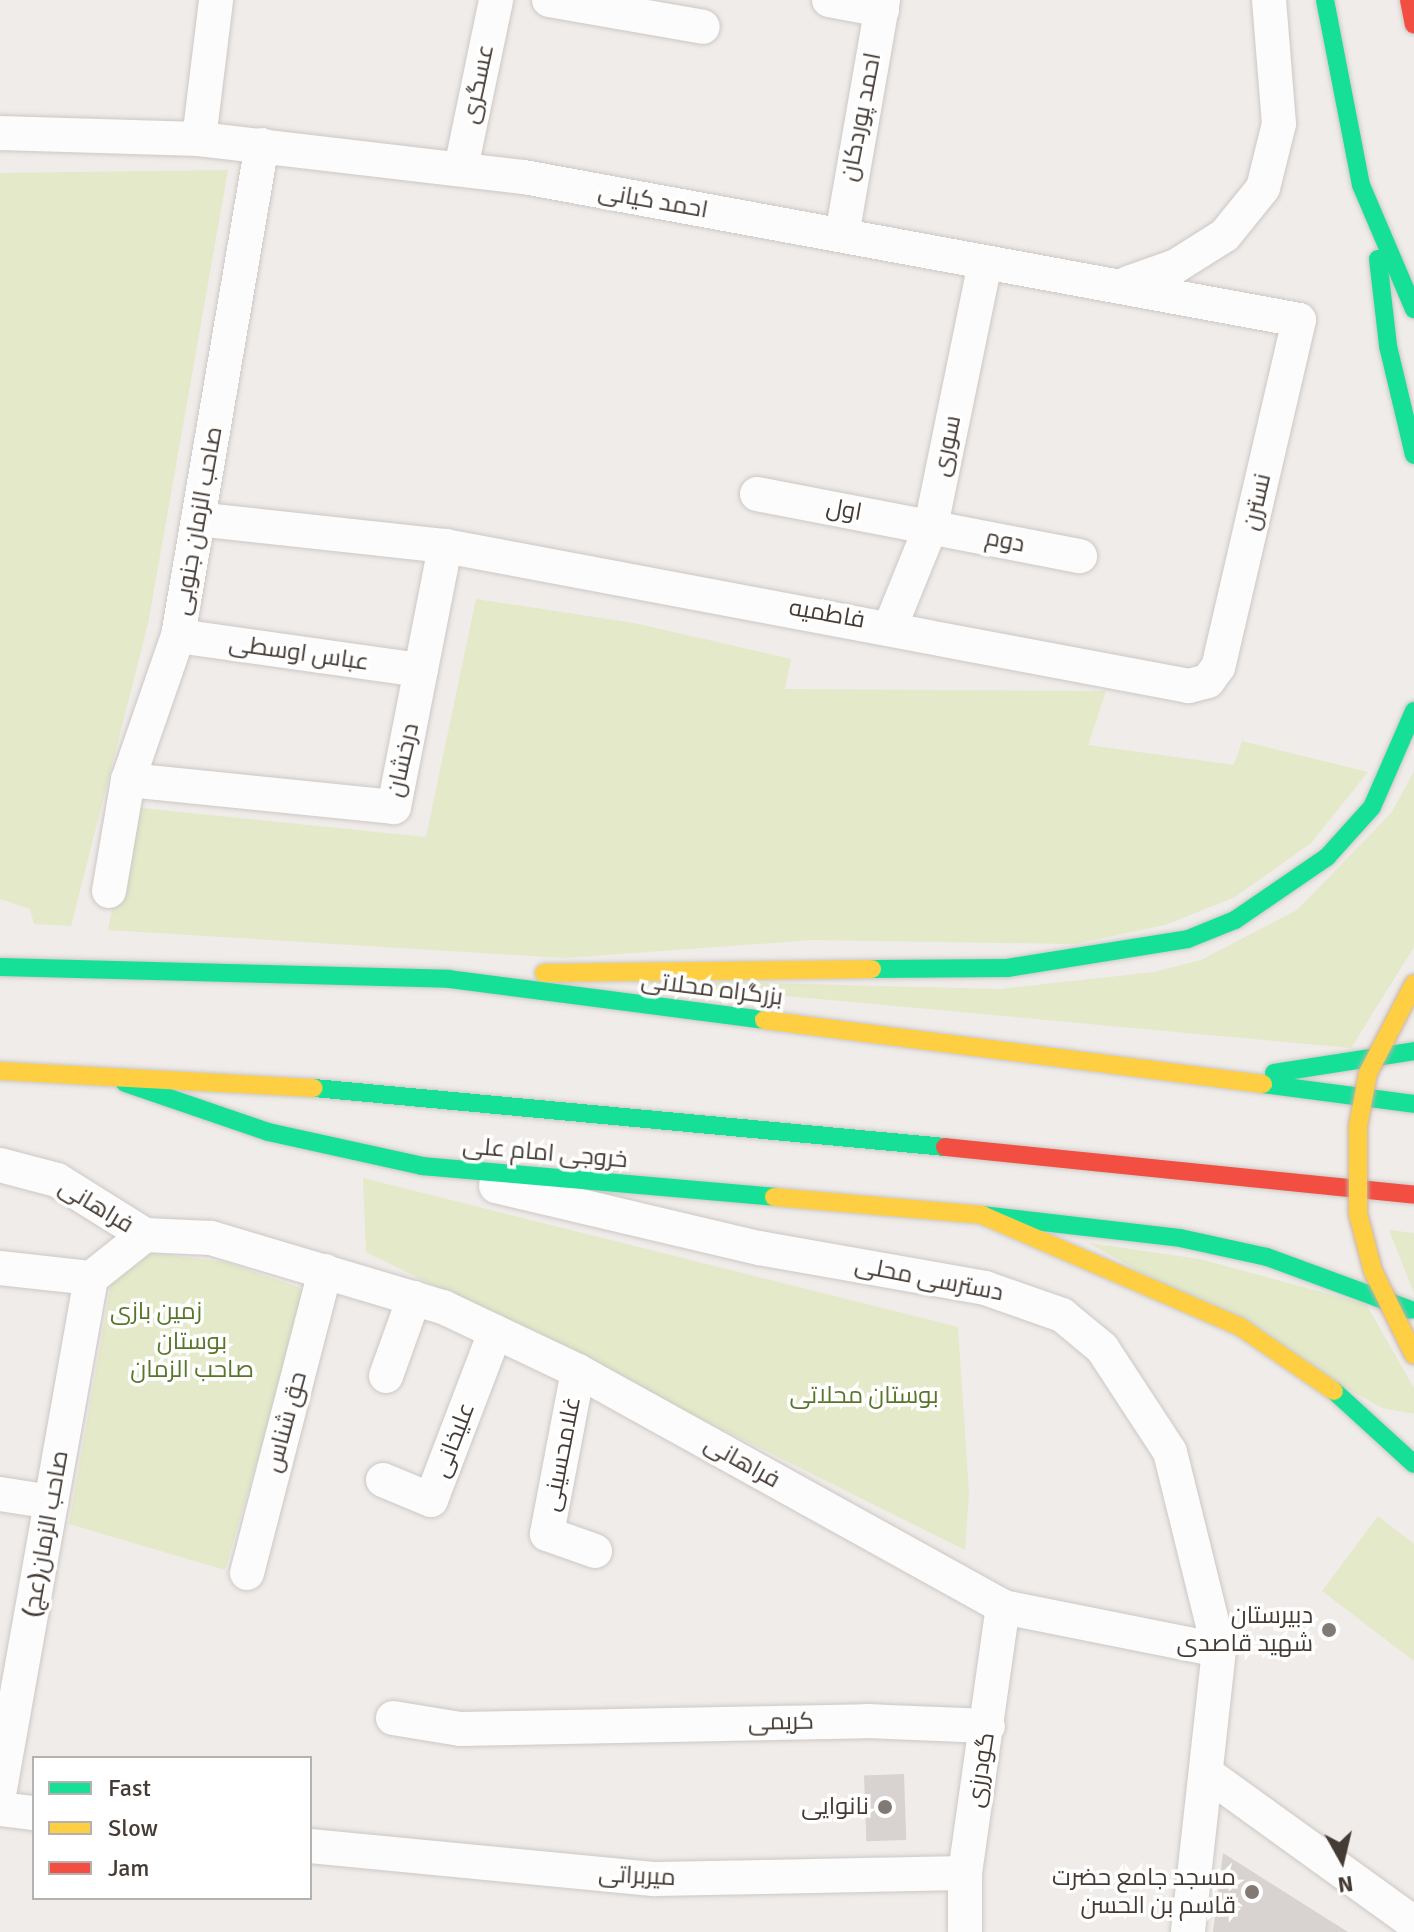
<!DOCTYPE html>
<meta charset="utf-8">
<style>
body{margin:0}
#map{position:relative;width:1414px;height:1932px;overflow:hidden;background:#f0ece9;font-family:Signika,Cairo,sans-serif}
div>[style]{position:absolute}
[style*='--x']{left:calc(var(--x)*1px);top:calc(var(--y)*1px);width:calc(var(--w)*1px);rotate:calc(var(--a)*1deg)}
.green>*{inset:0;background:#e4e9c9}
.building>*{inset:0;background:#d8d3d0;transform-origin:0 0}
.roads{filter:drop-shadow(0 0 2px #ccc8c5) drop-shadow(0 0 2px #ccc8c5)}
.street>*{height:34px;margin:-17px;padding:0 17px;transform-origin:17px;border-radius:17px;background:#fdfcfc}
.fast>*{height:18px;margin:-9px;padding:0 9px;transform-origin:9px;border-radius:9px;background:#16e098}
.slow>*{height:18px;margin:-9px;padding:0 9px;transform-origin:9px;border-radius:9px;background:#ffcf43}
.jam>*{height:18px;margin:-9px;padding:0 9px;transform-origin:9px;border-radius:9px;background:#f24e42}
.bridges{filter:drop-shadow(0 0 2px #c7b3a5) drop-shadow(0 0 2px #c7b3a5)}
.slow-bridge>*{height:18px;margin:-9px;padding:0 9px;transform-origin:9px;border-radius:9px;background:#ffcf43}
.dots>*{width:22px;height:22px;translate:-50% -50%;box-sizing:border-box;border:4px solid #fff;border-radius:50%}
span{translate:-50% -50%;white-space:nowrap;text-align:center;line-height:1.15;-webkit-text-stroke:7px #fff;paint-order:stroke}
.street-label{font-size:24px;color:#453b35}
.park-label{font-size:24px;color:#587629}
.poi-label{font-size:24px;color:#453b35}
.right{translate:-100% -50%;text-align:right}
.legend{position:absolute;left:32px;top:1756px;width:280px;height:144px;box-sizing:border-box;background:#fff;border:2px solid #b5b1ae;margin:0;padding:10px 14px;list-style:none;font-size:24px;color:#453b35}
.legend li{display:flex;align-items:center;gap:16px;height:40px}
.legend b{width:40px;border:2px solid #b5b1ae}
.north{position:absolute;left:1302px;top:1820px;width:80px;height:80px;-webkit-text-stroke:6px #fff;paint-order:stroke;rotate:172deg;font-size:22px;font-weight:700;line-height:32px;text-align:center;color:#453b35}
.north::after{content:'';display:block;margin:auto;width:28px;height:36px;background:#453b35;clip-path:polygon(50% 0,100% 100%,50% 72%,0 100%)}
</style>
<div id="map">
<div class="green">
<div style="clip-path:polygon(228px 170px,148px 624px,71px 926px,34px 924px,30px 909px,0 899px,0 173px)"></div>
<div style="clip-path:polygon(476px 599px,634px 623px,791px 659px,785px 689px,1106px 691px,1088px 745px,1234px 765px,1242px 741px,1368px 772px,1311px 843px,1235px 897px,1165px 925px,1075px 944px,813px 940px,565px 958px,108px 930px,131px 807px,426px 837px)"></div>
<div style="clip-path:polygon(1414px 771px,1414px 947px,1351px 1048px,601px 979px,1000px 989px,1154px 972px,1201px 960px,1297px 910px,1392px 812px)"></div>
<div style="clip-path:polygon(363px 1178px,958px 1327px,969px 1493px,965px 1550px,366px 1252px)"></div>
<div style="clip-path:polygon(1389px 1230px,1414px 1233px,1414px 1293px)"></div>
<div style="clip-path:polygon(1089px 1243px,1200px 1259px,1366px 1304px,1414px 1388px,1414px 1414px,1382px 1408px)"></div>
<div style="clip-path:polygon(152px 1253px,225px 1262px,307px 1290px,225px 1570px,69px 1524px,111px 1284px)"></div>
<div style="clip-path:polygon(1378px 1516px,1414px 1544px,1414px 1661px,1322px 1591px)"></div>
</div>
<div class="building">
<div style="left:904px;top:1774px;width:66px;height:40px;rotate:88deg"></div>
<div style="clip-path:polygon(1223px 1853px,1348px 1932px,1213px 1932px)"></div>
</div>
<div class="roads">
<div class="street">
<div style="--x:549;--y:0;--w:156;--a:9.9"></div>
<div style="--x:829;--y:0;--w:54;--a:10.7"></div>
<div style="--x:0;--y:133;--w:199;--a:1.7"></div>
<div style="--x:199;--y:139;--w:327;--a:6.7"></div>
<div style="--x:524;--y:177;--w:788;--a:10.45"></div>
<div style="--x:1299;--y:320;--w:356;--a:103.1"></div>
<div style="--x:1218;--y:667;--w:17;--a:126"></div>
<div style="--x:1208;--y:681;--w:20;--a:165"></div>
<div style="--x:1189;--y:686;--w:757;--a:-169.34"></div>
<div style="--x:445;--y:546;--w:248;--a:-173.8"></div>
<div style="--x:199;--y:139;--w:140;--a:-83"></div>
<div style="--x:461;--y:168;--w:172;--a:-78.2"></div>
<div style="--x:842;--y:235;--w:239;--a:-80.1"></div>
<div style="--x:1128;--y:283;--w:51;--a:-19.5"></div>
<div style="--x:1176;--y:266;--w:58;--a:-32.3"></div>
<div style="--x:1225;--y:235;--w:60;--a:-51"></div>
<div style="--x:1263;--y:188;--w:66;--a:-76"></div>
<div style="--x:1279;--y:124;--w:124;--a:-94.6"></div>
<div style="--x:757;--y:494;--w:329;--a:10.9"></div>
<div style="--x:891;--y:625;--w:107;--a:-68"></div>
<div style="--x:931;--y:526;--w:269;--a:-78.4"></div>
<div style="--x:178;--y:636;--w:245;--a:8"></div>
<div style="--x:128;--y:780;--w:267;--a:5.8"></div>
<div style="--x:394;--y:807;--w:266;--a:-78.9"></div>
<div style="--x:109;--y:891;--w:113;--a:-80.3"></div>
<div style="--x:128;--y:780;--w:152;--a:-70.9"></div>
<div style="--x:178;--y:636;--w:498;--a:-80.3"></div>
<div style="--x:0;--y:1165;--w:59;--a:14.7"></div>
<div style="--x:57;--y:1180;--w:104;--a:32"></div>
<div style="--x:496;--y:1186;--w:270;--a:13.3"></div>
<div style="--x:759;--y:1248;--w:230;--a:10"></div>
<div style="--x:985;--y:1288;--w:82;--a:19.3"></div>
<div style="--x:1062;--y:1315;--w:52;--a:39.5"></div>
<div style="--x:1102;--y:1348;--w:124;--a:56.8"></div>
<div style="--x:1170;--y:1452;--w:204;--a:76.1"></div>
<div style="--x:1219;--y:1650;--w:284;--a:96.3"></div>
<div style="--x:0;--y:1268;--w:92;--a:6.3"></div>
<div style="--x:91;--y:1278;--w:69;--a:-38.5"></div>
<div style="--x:145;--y:1235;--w:66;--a:2.6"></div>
<div style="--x:211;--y:1238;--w:242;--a:16.6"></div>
<div style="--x:443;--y:1307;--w:149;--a:25.4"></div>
<div style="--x:578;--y:1371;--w:486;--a:29"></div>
<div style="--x:1003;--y:1607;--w:220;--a:11.3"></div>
<div style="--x:578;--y:1371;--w:166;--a:100.8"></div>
<div style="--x:547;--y:1534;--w:51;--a:19.5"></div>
<div style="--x:386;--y:1376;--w:83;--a:-70.3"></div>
<div style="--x:383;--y:1480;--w:52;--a:22.6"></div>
<div style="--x:431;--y:1500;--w:180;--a:-69.1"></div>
<div style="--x:0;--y:1494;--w:52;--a:8.9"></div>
<div style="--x:247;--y:1573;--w:312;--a:-75.5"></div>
<div style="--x:393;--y:1718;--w:68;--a:9.3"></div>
<div style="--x:460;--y:1729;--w:407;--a:-1.1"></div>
<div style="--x:867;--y:1721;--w:121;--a:2.4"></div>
<div style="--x:1210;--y:1776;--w:251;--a:35.8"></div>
<div style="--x:0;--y:1789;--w:519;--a:-79.9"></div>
<div style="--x:0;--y:1809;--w:34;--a:7"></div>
<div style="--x:310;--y:1846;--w:347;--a:5.5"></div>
<div style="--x:655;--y:1879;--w:310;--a:-1.1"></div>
<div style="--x:965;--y:1932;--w:59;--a:-90"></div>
<div style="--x:965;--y:1873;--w:269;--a:-81.9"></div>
</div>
<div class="fast">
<div style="--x:1325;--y:0;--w:188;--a:79"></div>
<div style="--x:1361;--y:185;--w:135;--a:66.9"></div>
<div style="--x:1378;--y:259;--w:88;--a:83.4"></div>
<div style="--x:1388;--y:346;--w:112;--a:76.6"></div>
<div style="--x:0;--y:967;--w:449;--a:1.5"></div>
<div style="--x:449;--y:979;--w:318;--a:7.4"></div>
<div style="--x:872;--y:969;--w:135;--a:-0.4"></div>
<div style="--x:1007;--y:968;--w:183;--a:-9.1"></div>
<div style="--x:1188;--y:939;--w:51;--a:-22"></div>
<div style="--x:1235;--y:920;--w:112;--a:-34.4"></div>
<div style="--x:1327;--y:857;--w:67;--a:-48"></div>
<div style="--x:1372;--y:807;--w:105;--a:-66.4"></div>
<div style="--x:1274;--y:1073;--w:142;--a:-8.9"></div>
<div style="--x:125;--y:1083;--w:151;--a:18.9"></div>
<div style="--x:268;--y:1132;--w:158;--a:12.4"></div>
<div style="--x:422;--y:1166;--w:353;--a:5"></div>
<div style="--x:1263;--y:1084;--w:152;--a:7.5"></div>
<div style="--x:314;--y:1088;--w:634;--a:5.34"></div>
<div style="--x:982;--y:1215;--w:199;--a:6.6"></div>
<div style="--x:1180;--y:1238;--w:89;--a:12.3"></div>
<div style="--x:1267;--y:1257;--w:153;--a:20.2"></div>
<div style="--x:1334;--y:1391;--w:108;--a:42.4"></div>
</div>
<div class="slow">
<div style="--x:544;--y:973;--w:328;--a:-0.7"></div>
<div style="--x:764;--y:1020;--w:503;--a:7.31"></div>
<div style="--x:0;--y:1071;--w:314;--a:3.1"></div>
<div style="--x:774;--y:1197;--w:209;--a:4.9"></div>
<div style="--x:982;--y:1215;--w:280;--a:23.4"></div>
<div style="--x:1239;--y:1326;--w:115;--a:34.4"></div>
</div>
<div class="jam">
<div style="--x:1409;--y:0;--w:25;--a:79"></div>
<div style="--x:945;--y:1147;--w:471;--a:5.8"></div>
</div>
</div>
<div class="bridges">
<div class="slow-bridge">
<div style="--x:1414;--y:984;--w:100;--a:117.3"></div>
<div style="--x:1368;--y:1073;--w:54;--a:100.7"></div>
<div style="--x:1358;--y:1126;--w:88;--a:90"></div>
<div style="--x:1358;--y:1214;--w:59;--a:75.3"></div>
<div style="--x:1373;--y:1271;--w:93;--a:64"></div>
</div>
</div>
<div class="dots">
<div style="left:1329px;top:1630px;background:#817974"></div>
<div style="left:885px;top:1807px;background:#817974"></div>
<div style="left:1252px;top:1892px;background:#817974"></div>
</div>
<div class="street-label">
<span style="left:478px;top:84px;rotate:-78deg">عسگری</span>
<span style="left:861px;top:117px;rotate:-79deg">احمد پوردکان</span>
<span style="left:653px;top:201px;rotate:10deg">احمد کیانی</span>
<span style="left:947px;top:446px;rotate:-78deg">سوری</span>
<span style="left:1257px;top:502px;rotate:-77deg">نسترن</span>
<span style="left:844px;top:510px;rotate:10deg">اول</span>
<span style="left:198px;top:521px;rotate:-80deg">صاحب الزمان جنوبی</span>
<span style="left:1005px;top:541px;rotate:11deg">دوم</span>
<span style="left:827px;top:614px;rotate:10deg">فاطمیه</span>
<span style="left:299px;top:653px;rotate:8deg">عباس اوسطی</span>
<span style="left:403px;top:760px;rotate:-77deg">درخشان</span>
<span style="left:712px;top:989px;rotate:7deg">بزرگراه محلاتی</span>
<span style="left:545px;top:1153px;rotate:5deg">خروجی امام علی</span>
<span style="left:96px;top:1206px;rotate:31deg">فراهانی</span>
<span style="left:929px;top:1279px;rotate:11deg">دسترسی محلی</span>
<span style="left:286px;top:1422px;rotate:-75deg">حق شناس</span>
<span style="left:454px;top:1440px;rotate:-69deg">علیخانی</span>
<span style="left:562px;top:1454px;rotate:-79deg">غلامحسینی</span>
<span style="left:742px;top:1462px;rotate:29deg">فراهانی</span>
<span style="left:46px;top:1534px;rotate:-80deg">صاحب الزمان(عج)</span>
<span style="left:781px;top:1722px;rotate:-1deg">کریمی</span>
<span style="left:981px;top:1770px;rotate:-81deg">گودرزی</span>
<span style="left:637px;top:1876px;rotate:3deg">میربراتی</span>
</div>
<div class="park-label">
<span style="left:156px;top:1312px">زمین بازی</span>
<span style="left:192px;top:1356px">بوستان<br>صاحب الزمان</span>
<span style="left:864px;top:1396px">بوستان محلاتی</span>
</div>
<div class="poi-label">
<span class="right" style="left:1313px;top:1630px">دبیرستان<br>شهید قاصدی</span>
<span class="right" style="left:869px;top:1807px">نانوایی</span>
<span class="right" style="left:1236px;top:1892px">مسجد جامع حضرت<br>قاسم بن الحسن</span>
</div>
<ul class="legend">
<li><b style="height:10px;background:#16e098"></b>Fast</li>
<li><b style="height:10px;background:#ffcf43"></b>Slow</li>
<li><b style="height:10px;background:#f24e42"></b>Jam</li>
</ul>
<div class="north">N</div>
</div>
